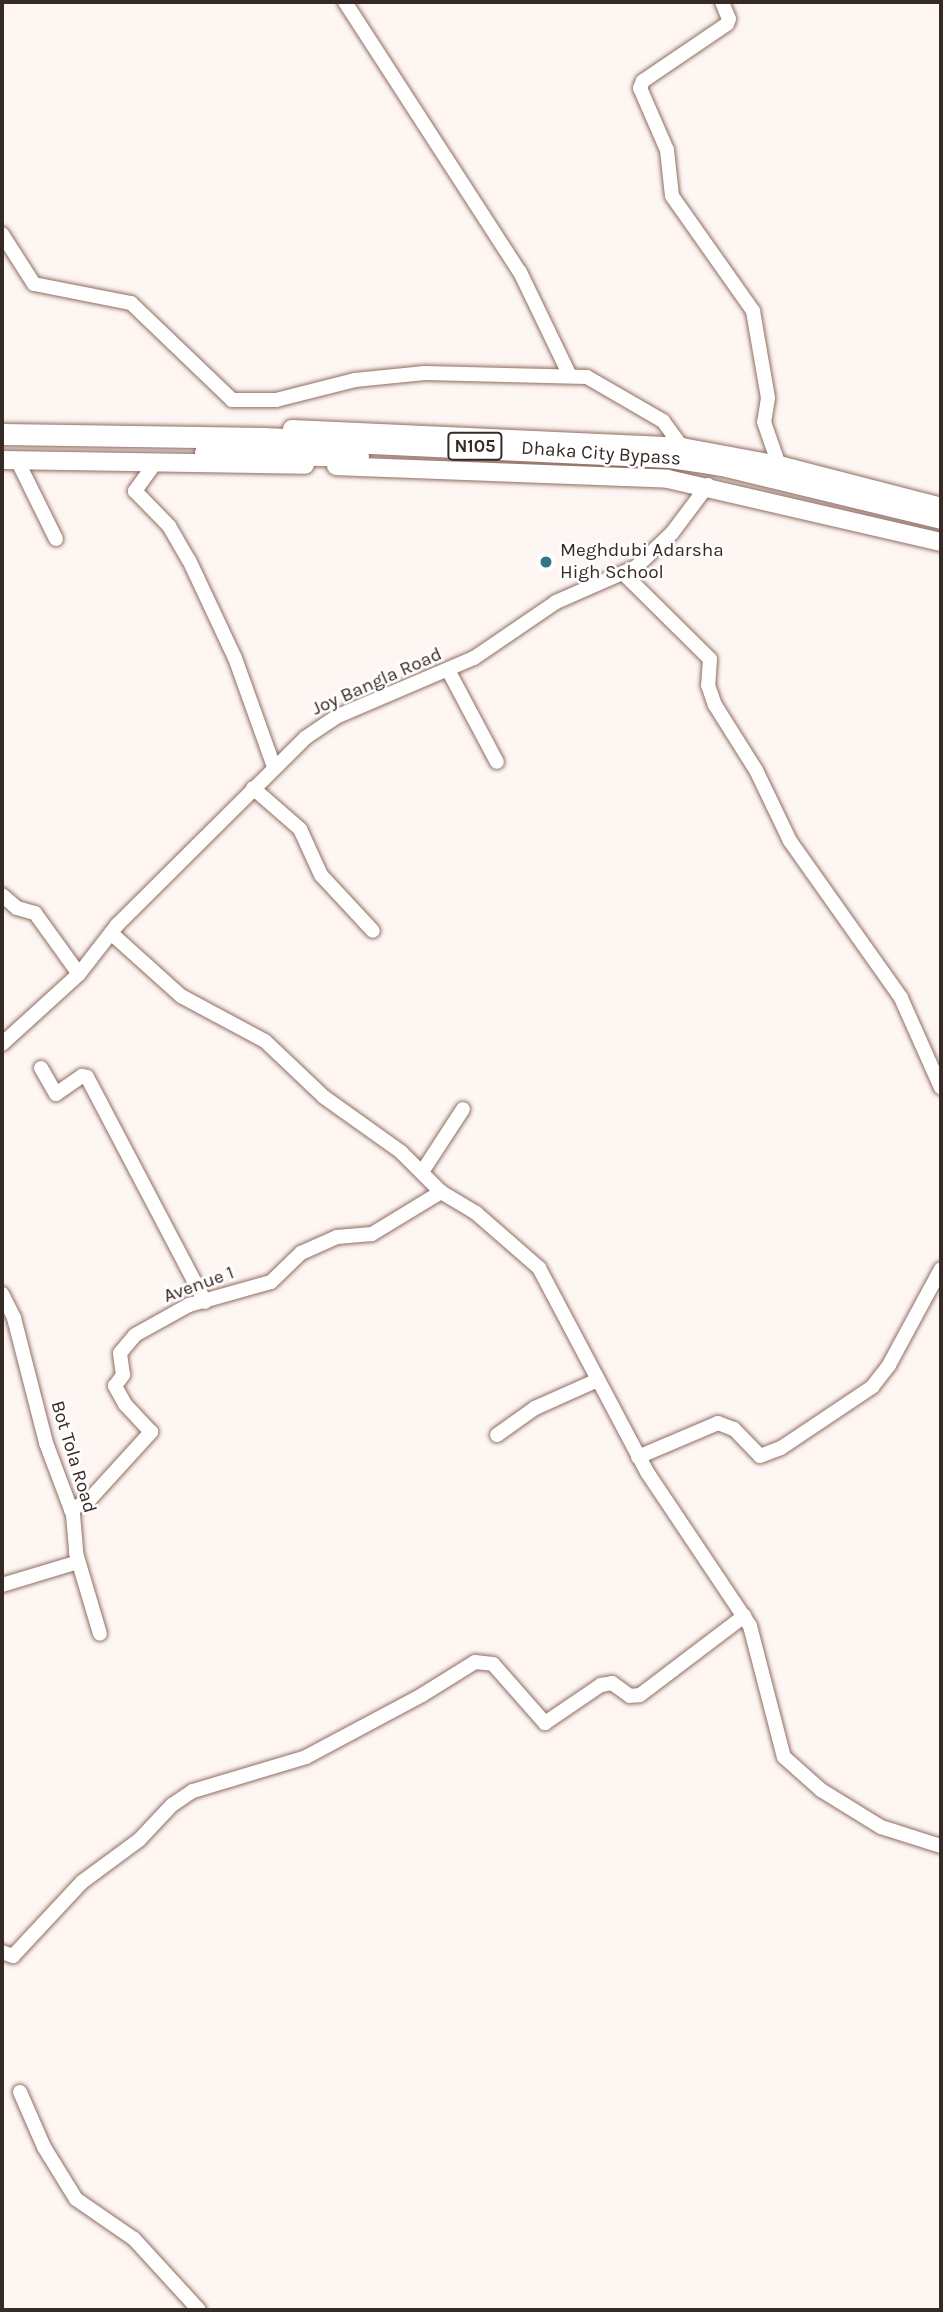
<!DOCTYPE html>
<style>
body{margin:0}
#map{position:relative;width:943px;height:2312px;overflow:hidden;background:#fef6f3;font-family:Karla,sans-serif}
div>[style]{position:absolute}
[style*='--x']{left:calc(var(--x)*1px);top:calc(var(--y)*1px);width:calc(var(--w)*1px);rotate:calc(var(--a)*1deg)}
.roads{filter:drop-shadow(0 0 2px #8f6d62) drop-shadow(0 0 2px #8f6d62)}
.minor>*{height:14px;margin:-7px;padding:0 7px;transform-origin:7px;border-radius:7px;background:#fff}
.major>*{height:18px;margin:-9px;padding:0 9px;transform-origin:9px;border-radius:9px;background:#fff}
.highway>*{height:21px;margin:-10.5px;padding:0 10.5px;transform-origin:10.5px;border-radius:10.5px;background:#fff}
.dots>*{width:19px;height:19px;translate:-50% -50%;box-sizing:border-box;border:4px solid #fff;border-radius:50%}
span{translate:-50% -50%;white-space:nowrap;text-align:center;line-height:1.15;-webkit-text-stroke:5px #fff;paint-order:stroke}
.shield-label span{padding:2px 5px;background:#fff;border:2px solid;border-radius:5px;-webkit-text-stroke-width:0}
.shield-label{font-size:18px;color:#372924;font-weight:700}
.street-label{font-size:19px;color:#372924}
.poi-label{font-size:19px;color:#372924}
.left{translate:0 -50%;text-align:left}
.frame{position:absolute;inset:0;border:4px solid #372924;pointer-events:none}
</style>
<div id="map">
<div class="roads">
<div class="minor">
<div style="--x:345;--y:2;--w:322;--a:57.1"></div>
<div style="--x:520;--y:272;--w:115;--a:64.3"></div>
<div style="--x:722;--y:2;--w:18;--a:68"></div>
<div style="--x:729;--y:19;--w:5;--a:112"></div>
<div style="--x:727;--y:24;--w:102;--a:145.8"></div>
<div style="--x:643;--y:81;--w:8;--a:113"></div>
<div style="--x:640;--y:88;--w:68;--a:66.5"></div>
<div style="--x:667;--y:150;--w:46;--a:83.8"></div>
<div style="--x:672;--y:196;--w:141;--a:54.8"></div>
<div style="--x:753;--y:311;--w:88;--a:80.2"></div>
<div style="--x:768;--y:398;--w:24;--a:99"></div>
<div style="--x:764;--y:422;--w:46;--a:70.8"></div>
<div style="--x:2;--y:234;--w:59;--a:57.4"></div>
<div style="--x:34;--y:284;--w:99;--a:11.1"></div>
<div style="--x:131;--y:303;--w:140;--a:43.8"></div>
<div style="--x:232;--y:400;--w:44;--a:0"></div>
<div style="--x:276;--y:400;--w:81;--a:-14.2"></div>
<div style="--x:355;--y:380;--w:70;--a:-5.7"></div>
<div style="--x:425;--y:373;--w:162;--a:1.4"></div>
<div style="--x:587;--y:377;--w:88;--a:30.1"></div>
<div style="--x:663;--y:421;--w:32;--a:54"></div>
<div style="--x:17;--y:460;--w:88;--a:63.7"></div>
<div style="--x:156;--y:462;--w:36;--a:126"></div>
<div style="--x:135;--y:491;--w:49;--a:45.8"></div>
<div style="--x:169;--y:526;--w:39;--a:60"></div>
<div style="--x:189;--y:560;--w:108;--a:64.9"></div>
<div style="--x:235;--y:658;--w:116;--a:70.3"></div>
<div style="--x:623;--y:573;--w:122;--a:44.7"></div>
<div style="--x:710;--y:659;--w:26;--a:94"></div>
<div style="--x:708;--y:685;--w:21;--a:71"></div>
<div style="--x:715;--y:705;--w:77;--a:57.8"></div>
<div style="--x:756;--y:770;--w:79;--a:64.4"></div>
<div style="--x:790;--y:841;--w:192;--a:54.7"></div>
<div style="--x:901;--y:998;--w:98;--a:66"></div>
<div style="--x:448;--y:670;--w:104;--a:62"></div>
<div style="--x:253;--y:788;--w:62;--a:41.1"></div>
<div style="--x:300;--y:829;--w:51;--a:65.5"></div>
<div style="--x:321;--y:875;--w:76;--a:47.1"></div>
<div style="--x:2;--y:895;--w:20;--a:41"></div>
<div style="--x:17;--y:908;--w:19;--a:16"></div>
<div style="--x:35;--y:913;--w:75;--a:54.2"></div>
<div style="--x:111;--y:933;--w:94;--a:42"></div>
<div style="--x:181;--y:996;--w:95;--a:28.2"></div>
<div style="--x:265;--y:1041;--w:81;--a:43.5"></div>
<div style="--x:324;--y:1097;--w:95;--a:35.5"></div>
<div style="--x:401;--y:1152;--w:57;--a:45"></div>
<div style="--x:441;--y:1192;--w:41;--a:31"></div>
<div style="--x:476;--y:1213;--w:84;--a:41.1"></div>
<div style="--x:539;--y:1268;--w:231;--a:62.1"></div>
<div style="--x:647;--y:1472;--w:185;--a:56.2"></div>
<div style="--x:750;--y:1626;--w:135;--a:75.5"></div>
<div style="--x:784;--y:1757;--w:50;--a:41.7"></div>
<div style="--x:821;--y:1790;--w:70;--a:31.7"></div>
<div style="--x:881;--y:1827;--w:63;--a:17.6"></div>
<div style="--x:2;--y:1044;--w:104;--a:-42.3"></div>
<div style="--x:79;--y:974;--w:62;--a:-52.2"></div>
<div style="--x:117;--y:925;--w:265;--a:-44.8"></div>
<div style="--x:305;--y:738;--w:40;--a:-34"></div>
<div style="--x:338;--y:716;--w:148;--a:-23.1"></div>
<div style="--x:474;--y:658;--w:99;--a:-34.3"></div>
<div style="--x:556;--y:602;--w:87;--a:-23.6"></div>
<div style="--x:636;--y:567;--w:50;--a:-43.4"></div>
<div style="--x:672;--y:533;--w:60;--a:-53.1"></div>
<div style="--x:41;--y:1068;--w:30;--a:60"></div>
<div style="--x:56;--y:1094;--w:32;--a:-35"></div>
<div style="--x:82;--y:1076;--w:5;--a:11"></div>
<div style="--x:87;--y:1077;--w:254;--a:62.3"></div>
<div style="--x:422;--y:1172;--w:75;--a:-56.9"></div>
<div style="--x:2;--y:1294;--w:27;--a:63"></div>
<div style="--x:14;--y:1318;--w:129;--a:75.6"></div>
<div style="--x:46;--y:1443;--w:77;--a:69.4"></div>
<div style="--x:73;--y:1515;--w:38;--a:85"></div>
<div style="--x:76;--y:1553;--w:84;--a:73.5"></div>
<div style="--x:497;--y:1435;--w:47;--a:-35.4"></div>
<div style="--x:535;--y:1408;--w:69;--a:-24"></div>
<div style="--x:638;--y:1457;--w:87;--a:-23"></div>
<div style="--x:718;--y:1423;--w:17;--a:21"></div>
<div style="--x:734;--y:1429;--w:37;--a:46"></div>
<div style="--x:760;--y:1456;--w:22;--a:-21"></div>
<div style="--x:781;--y:1448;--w:110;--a:-33.8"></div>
<div style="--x:872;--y:1387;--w:28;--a:-52"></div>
<div style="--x:889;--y:1365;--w:109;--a:-61.6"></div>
<div style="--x:71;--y:1510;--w:22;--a:-30"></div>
<div style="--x:90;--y:1499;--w:91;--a:-47.7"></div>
<div style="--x:151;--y:1432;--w:38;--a:-133"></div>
<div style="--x:125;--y:1404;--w:21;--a:-119"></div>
<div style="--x:115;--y:1386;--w:14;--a:-54"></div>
<div style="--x:123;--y:1375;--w:22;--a:-98"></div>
<div style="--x:120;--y:1353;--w:23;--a:-50"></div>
<div style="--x:135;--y:1335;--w:62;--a:-29.1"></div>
<div style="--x:189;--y:1305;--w:85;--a:-15.7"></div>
<div style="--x:271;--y:1282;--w:42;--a:-44"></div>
<div style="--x:301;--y:1253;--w:39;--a:-24"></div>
<div style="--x:337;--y:1237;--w:35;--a:-5"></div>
<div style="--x:372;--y:1234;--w:81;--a:-31.3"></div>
<div style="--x:2;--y:1585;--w:79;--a:-16.8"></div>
<div style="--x:2;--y:1952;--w:12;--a:20"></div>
<div style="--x:13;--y:1956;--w:101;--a:-47"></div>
<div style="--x:82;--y:1882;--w:71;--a:-36.4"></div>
<div style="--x:139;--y:1840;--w:48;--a:-46.7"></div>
<div style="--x:172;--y:1805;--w:25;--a:-34"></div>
<div style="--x:193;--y:1791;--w:118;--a:-16.7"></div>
<div style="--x:306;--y:1757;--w:132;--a:-28.1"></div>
<div style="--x:422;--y:1695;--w:62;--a:-31.9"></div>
<div style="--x:475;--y:1662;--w:18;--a:6"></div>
<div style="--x:493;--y:1664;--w:79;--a:48.6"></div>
<div style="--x:545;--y:1723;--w:68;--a:-34.2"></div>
<div style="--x:601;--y:1685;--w:11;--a:-10"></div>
<div style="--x:612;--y:1683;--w:22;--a:36"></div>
<div style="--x:630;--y:1696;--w:10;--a:-6"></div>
<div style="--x:640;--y:1695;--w:131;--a:-37.2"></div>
<div style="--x:20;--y:2092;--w:60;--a:66.4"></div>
<div style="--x:44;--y:2147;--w:61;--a:58.4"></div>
<div style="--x:76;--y:2199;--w:70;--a:34.6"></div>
<div style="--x:134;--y:2239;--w:96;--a:47.5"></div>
</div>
<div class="major">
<div style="--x:292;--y:429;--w:390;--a:2.6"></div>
<div style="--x:682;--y:447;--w:99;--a:10.5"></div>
<div style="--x:779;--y:465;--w:167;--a:14.5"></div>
<div style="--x:2;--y:460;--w:303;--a:0.9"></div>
<div style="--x:336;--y:466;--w:332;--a:2.2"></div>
<div style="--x:668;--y:479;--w:280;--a:13"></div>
</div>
<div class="highway">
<div style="--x:2;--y:434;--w:262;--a:0.9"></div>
<div style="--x:264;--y:438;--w:406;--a:2.7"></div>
<div style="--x:670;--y:457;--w:53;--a:8.7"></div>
<div style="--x:722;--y:465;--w:225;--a:13.6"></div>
<div style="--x:205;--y:452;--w:153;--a:1.5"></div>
</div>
</div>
<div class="dots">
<div style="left:546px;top:562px;background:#317685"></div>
</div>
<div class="shield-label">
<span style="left:475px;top:446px">N105</span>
</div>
<div class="street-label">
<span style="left:601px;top:454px;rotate:4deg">Dhaka City Bypass</span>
<span style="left:377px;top:682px;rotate:-24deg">Joy Bangla Road</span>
<span style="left:199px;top:1285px;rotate:-20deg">Avenue 1</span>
<span style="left:73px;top:1457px;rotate:73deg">Bot Tola Road</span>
</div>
<div class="poi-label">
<span class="left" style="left:560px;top:562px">Meghdubi Adarsha<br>High School</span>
</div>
<div class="frame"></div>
</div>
